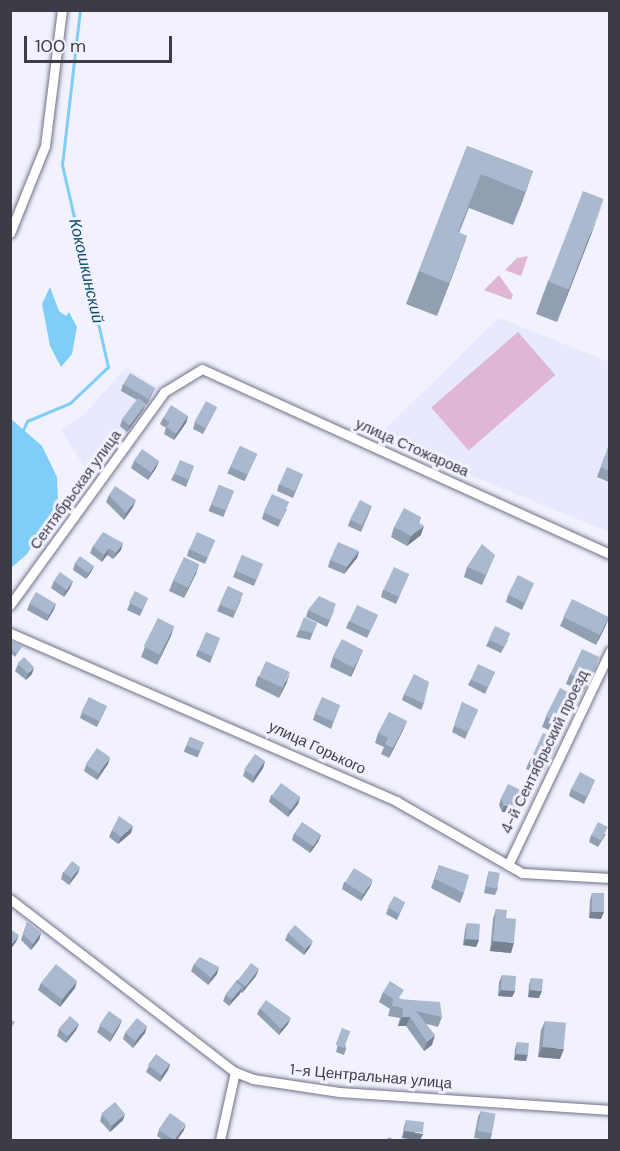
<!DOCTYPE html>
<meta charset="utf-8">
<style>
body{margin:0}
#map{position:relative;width:620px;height:1151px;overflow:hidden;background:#f1f2fd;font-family:"DM Sans",sans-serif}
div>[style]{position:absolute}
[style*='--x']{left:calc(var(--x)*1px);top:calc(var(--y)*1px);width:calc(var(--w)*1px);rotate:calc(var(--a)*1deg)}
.built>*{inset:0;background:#e8e8fe}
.green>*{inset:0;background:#dfb7d4;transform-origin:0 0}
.water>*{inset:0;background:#80cef7}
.stream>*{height:3px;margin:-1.5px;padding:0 1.5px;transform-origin:1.5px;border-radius:1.5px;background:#80cef7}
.roads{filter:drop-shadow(0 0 2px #707089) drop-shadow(0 0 2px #707089)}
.minor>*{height:9px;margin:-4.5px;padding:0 4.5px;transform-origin:4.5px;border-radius:4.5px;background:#fff}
.wall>*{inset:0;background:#919fb3;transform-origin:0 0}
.shaded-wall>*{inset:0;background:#768292}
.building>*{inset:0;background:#a9b9d0;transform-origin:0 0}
span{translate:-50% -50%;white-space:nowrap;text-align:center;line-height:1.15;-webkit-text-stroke:6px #f1f2fd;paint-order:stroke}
.street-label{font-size:15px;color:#3c3c47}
.water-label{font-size:16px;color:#0d4d68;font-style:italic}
.frame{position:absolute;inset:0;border:12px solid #3c3c47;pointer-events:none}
.scale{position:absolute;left:24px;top:36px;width:148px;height:27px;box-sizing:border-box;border:3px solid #3c3c47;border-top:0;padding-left:8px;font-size:18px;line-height:21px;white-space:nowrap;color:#3c3c47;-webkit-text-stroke:4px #f1f2fd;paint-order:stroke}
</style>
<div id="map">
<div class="built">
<div style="clip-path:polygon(499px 318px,609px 362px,609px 532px,377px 437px)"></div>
<div style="clip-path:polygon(126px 368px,162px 389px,95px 484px,61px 430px,83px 415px)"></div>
</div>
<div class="green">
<div style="clip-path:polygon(528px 256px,521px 276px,505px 270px,517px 258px)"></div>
<div style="clip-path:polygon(499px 275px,513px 295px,511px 300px,484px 290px)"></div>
<div style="left:518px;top:332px;width:57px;height:115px;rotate:49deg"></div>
</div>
<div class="water">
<div style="clip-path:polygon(50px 287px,59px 311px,66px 316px,69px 312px,77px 327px,72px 354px,61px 367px,50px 346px,42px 304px)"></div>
<div style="clip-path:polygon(11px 419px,42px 446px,57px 477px,58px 502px,27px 554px,11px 568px)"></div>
</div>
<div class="stream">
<div style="--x:23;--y:430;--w:10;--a:-66"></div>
<div style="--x:27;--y:421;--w:47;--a:-22.7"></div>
<div style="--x:70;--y:403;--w:52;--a:-43.5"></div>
<div style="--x:108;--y:367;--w:207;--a:-102.8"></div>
<div style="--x:62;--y:165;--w:156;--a:-83.4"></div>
</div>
<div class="roads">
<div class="minor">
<div style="--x:10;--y:233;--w:94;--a:-68.1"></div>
<div style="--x:45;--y:146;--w:137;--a:-82.9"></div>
<div style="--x:10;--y:605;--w:263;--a:-54.1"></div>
<div style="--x:164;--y:392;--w:44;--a:-31.2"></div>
<div style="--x:202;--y:369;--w:448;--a:24.4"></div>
<div style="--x:10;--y:633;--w:421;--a:23.5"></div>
<div style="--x:396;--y:801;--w:145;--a:29.7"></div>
<div style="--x:522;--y:873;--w:88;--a:3.3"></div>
<div style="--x:508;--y:865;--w:237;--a:-64.5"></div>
<div style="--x:10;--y:899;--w:284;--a:37.6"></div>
<div style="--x:235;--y:1072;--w:19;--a:21"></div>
<div style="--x:253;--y:1079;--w:87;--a:8.6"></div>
<div style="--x:339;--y:1092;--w:272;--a:3.8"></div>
<div style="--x:220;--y:1140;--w:70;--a:-77.6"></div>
</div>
</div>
<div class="wall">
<div style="clip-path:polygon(467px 146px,533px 171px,513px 225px,469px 208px,459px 233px,467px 236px,437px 316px,406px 304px)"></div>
<div style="clip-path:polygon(592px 232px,557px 322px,536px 314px,548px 281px)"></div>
<div style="clip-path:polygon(123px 384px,155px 388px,147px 405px,145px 404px,143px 410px,127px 432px,120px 426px,122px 420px,137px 400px,121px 391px)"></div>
<div style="clip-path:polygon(214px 413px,203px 434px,193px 429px,195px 422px)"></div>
<div style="clip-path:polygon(188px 416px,186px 423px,174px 440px,164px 434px,166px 428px,160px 424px,163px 418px)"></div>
<div style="clip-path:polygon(609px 445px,609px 482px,597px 477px)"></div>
<div style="left:240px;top:446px;width:19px;height:30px;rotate:25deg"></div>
<div style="clip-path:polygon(134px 461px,159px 461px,156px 468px,148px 480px,131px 468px)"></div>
<div style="clip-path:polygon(194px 466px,186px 487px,171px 480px,174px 474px)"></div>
<div style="clip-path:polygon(303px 474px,293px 498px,277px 491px,279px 484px)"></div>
<div style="left:219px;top:485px;width:16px;height:28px;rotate:22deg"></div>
<div style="clip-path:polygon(109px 495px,133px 507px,124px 520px,106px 502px)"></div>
<div style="clip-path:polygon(372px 506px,361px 532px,348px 526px,350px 520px)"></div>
<div style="clip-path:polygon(287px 509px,278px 527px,262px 519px,264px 512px)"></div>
<div style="clip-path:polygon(421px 517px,419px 523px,421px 535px,407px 546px,391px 537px,394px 527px)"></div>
<div style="clip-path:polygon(215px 540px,205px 564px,187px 556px,189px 549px)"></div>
<div style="clip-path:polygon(93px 546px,121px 550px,113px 559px,107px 555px,102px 562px,90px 553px)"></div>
<div style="clip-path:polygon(359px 551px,357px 558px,344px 574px,328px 567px,330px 560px)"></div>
<div style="clip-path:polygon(242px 555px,260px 571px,254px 586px,233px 577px)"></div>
<div style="clip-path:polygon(495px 555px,482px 585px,464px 577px,467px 567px)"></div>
<div style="clip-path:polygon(75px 563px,94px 566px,91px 572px,86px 579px,73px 570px)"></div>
<div style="clip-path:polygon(199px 564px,184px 598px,169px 591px,173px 581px)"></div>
<div style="clip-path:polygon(409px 574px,396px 604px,381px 597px,383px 590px)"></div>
<div style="clip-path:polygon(54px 581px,73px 581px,70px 588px,64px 597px,51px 588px)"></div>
<div style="clip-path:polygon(534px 583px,522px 610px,506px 602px,508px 595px)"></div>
<div style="clip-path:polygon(228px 586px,241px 600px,233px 618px,217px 611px)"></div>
<div style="clip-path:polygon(148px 598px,140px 616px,127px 610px,130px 603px)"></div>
<div style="clip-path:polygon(30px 603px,56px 604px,53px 611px,47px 621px,27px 610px)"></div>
<div style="clip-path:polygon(308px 610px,334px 610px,327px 627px,306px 617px)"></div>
<div style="clip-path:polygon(378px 615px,367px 638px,346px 628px,349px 621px)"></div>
<div style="clip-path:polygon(564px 617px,609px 617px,605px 627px,596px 645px,560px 626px)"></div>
<div style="clip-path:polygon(317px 623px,310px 640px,296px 637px,299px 630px)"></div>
<div style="clip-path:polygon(174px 626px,157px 665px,141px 657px,145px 647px)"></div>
<div style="clip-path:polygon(220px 638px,210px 663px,196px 656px,198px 650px)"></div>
<div style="clip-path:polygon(489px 640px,508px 640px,501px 653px,486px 646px)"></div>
<div style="clip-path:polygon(10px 644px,22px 646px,15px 657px,10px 652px)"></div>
<div style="clip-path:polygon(363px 650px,351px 677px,330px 667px,333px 657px)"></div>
<div style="clip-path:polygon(18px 664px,32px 674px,26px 680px,15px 671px)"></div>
<div style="clip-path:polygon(595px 667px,583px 692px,566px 684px,570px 674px)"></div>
<div style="clip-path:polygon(495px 672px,485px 694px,468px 685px,471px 679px)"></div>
<div style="clip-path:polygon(258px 676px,287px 682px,279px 698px,255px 686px)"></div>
<div style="clip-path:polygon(404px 694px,424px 703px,421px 710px,402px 700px)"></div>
<div style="clip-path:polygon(462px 702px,478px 710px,465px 739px,452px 732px)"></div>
<div style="clip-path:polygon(340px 705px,331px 729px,313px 720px,315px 714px)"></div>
<div style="clip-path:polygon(107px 706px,97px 727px,80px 718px,82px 712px)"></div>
<div style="clip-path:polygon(574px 707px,560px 735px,542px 727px,546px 717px)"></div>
<div style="clip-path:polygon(407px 721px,403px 730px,389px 758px,381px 754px,384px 747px,375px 743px,378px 733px)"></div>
<div style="left:190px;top:737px;width:15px;height:16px;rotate:23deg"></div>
<div style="clip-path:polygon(554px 750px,541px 776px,526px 769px,530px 759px)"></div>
<div style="clip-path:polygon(265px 761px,263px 768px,253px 783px,243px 776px,245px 770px)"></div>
<div style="clip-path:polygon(108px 764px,97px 780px,84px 771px,86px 765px)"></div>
<div style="clip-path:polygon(595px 780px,584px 804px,569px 796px,571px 789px)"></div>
<div style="clip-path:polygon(271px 795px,300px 797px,298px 804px,288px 817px,269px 802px)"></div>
<div style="clip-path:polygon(501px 798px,523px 799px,516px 813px,502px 812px,499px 805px)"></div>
<div style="clip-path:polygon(112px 830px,131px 833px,118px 844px,109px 837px)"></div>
<div style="clip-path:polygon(294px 833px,321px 835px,318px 842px,310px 853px,292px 840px)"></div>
<div style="clip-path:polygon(606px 834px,598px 847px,589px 842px,591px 835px)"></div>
<div style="clip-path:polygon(439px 865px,464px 893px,460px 903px,431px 888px)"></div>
<div style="clip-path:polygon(489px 871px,498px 888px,495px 895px,484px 893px,487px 878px)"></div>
<div style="clip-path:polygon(63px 872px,78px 873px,69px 885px,61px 879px)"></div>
<div style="clip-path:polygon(344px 882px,370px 887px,361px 901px,342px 889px)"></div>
<div style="clip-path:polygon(592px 893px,601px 919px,589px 918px,590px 900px)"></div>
<div style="clip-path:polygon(405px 902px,397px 920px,386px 914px,388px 908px)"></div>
<div style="clip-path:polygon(496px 909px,506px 918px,511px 953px,490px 951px,493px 919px)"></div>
<div style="clip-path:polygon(27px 922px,41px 933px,39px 940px,31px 950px,21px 940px)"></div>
<div style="clip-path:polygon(467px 923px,479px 940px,476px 947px,463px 945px,465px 930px)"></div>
<div style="clip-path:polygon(288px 933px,310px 947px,304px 955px,285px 940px)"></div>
<div style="clip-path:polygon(194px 964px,217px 974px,208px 985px,191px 971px)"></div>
<div style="clip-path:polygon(502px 975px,515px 991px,512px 997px,498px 996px,499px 982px)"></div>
<div style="clip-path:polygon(256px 976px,242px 993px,240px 992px,229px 1006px,223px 1001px,226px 994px,237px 980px)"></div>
<div style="clip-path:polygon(531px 978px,539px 998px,528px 997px,529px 985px)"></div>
<div style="clip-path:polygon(41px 983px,75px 988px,60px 1007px,38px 990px)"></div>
<div style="clip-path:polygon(383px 992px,401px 999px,442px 1017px,438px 1027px,427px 1024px,432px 1045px,424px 1051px,406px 1026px,398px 1026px,400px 1018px,388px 1016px,390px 1009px,379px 1002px)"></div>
<div style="clip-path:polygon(260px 1008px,288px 1024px,279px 1035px,257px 1014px)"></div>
<div style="clip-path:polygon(122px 1020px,119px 1027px,110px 1042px,97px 1032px,100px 1026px)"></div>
<div style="clip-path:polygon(545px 1021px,560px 1059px,538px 1057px,541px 1030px)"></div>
<div style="clip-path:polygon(79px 1024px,76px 1030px,66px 1043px,57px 1036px,59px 1029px)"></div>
<div style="clip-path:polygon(342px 1028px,346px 1049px,344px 1055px,336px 1052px)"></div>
<div style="clip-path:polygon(125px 1033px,145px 1033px,133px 1048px,123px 1039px)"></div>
<div style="clip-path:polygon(517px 1042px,526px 1061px,514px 1060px,515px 1049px)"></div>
<div style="clip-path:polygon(170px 1064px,168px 1070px,160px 1082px,146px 1072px,149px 1066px)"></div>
<div style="clip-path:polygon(481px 1111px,492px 1134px,490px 1140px,474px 1138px,478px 1117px)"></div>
<div style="clip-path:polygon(102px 1114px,123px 1120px,110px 1132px,100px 1121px)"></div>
<div style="clip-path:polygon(406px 1120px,420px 1140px,402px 1138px,404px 1127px)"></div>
<div style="clip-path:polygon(159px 1130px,184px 1130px,177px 1140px,163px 1140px,157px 1136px)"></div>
</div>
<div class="shaded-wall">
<div style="clip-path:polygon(533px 171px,521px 205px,513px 225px,525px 192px)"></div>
<div style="clip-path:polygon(604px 199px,592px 232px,557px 322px,569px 289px)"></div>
<div style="clip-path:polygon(467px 236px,455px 269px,437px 316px,449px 283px)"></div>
<div style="clip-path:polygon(146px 404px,143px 410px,127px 432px,130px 425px)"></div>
<div style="clip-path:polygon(188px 416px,186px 423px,174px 440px,176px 434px)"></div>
<div style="clip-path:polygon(159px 461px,156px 468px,148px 480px,151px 473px)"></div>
<div style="clip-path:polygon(136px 500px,133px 507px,124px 520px,126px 513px)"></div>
<div style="clip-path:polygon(424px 526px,421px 535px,407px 546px,411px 536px)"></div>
<div style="clip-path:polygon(123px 543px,121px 550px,113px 559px,116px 553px)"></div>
<div style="clip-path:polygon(109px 548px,107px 555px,102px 562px,104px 555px)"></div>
<div style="clip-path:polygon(359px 551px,357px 558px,344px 574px,347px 567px)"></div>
<div style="clip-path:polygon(199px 564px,196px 574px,184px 598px,188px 588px)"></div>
<div style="clip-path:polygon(94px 566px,91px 572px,86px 579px,89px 573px)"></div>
<div style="clip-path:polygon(73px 581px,70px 588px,64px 597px,66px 590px)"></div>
<div style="clip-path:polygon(56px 604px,53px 611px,47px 621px,49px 615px)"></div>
<div style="clip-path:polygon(609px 617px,605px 627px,596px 645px,600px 635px)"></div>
<div style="clip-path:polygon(174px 626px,171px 636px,157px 665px,161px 655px)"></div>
<div style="clip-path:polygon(363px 650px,351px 677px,354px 667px)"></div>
<div style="clip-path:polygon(599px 657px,595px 667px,583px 692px,587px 682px)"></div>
<div style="clip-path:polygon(34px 667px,32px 674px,26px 680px,28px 674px)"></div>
<div style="clip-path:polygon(290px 672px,287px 682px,279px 698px,283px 688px)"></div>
<div style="clip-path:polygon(578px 697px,574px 707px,560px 735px,564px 725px)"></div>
<div style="clip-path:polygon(407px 721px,403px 730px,389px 758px,393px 748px)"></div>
<div style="clip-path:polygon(558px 740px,554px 750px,541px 776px,544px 767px)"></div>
<div style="clip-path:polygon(110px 757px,108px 764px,97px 780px,99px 774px)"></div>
<div style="clip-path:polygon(265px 761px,263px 768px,253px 783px,255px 776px)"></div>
<div style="clip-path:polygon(525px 792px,516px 813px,502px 812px,504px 806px)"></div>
<div style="clip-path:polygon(300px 797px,298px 804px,288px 817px,290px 810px)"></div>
<div style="clip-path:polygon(133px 826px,131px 833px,118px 844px,121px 837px)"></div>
<div style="clip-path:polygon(321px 835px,318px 842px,310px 853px,312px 846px)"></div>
<div style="clip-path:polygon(80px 867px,78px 873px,69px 885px,72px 878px)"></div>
<div style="clip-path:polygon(373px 880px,370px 887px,361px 901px,363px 895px)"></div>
<div style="clip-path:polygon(591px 912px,604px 912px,601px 919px,589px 918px)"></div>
<div style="clip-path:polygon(41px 933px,39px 940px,31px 950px,33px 944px)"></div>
<div style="clip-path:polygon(19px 935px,16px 942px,10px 950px,10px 946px)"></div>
<div style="clip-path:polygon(466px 939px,479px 940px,476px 947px,463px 945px)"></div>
<div style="clip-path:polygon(313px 941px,310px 947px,304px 955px,306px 949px)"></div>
<div style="clip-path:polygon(493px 941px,514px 943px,511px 953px,490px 951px)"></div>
<div style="clip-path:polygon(219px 967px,217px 974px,208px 985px,211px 978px)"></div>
<div style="clip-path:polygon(259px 969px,256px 976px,242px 993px,244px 987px)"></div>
<div style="clip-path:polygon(77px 981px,75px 988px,60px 1007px,62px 1000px)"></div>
<div style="clip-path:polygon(242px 987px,240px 994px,229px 1006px,232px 999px)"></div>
<div style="clip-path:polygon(501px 990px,515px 991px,512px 997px,498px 996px)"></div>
<div style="clip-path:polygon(530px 990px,542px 991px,539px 998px,528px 997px)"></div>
<div style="clip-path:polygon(402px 1017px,410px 1017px,406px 1026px,398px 1026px)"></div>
<div style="clip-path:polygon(291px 1018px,288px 1024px,279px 1035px,281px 1029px)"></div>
<div style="clip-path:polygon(122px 1020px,119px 1027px,110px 1042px,113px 1035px)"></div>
<div style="clip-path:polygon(79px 1024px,76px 1030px,66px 1043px,68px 1037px)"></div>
<div style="clip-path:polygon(147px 1026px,145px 1033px,133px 1048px,136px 1041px)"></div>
<div style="clip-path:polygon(435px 1035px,432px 1045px,424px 1051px,427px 1042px)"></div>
<div style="clip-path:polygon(542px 1047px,564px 1049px,560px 1059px,538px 1057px)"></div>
<div style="clip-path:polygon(516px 1054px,528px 1054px,526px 1061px,514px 1060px)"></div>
<div style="clip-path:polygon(170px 1064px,168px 1070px,160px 1082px,162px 1075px)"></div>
<div style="clip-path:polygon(125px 1114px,123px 1120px,110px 1132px,112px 1126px)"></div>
<div style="clip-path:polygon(186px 1124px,184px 1130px,177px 1140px,175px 1140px)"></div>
<div style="clip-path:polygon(405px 1131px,423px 1134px,420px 1140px,402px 1138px)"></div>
</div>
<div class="building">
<div style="clip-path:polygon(467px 146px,533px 171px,525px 192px,481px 174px,458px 232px,467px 236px,449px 283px,419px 271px)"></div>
<div style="left:583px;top:191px;width:22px;height:97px;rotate:21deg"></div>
<div style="left:130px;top:373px;width:29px;height:13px;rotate:31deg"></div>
<div style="left:138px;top:398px;width:10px;height:27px;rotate:37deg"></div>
<div style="left:206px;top:401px;width:13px;height:24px;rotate:29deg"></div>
<div style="clip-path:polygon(171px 405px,188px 416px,176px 434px,166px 427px,170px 422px,163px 418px)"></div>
<div style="clip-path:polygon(609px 445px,609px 471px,601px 467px)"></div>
<div style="left:240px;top:446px;width:19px;height:23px;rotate:25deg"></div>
<div style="left:142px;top:449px;width:21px;height:14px;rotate:35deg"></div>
<div style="left:180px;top:460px;width:15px;height:15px;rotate:23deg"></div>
<div style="left:287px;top:467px;width:17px;height:19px;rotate:24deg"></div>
<div style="left:219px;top:485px;width:16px;height:21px;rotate:22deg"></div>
<div style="clip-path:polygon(115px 486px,136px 500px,126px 513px,109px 495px)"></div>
<div style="left:272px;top:494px;width:19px;height:20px;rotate:25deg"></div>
<div style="left:360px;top:500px;width:13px;height:22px;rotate:27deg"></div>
<div style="clip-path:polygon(404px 508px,421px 517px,418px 522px,424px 526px,411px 536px,394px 527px)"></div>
<div style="clip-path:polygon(103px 532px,123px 543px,116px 553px,109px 548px,104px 555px,93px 546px)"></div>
<div style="left:197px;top:532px;width:20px;height:19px;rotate:24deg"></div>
<div style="clip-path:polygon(338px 542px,359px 551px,347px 567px,330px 560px)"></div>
<div style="clip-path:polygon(482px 544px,495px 555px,486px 575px,467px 567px)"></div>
<div style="left:242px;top:555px;width:23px;height:17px;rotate:23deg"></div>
<div style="left:80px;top:556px;width:17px;height:9px;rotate:36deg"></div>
<div style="left:184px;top:557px;width:17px;height:26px;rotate:25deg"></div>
<div style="left:394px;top:567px;width:17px;height:25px;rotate:25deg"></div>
<div style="left:60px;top:572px;width:16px;height:11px;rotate:35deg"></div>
<div style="left:518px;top:575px;width:18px;height:22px;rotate:27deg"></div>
<div style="left:228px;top:586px;width:17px;height:20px;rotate:25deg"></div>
<div style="left:135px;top:591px;width:15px;height:13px;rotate:28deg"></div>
<div style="left:36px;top:592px;width:23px;height:13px;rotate:31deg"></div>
<div style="clip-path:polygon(319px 596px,336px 604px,329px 620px,308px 610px)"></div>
<div style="left:572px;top:599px;width:41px;height:20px;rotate:26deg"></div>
<div style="left:357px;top:605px;width:23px;height:18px;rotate:25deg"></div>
<div style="clip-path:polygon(304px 617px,317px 623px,313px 633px,299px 630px)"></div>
<div style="left:158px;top:618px;width:18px;height:32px;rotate:27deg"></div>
<div style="left:495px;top:626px;width:17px;height:15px;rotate:25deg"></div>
<div style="left:206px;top:632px;width:15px;height:20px;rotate:23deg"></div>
<div style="left:342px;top:639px;width:24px;height:20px;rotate:28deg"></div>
<div style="clip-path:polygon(13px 640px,22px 646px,17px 654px,10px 648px,10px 644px)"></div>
<div style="left:582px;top:649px;width:19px;height:28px;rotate:25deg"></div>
<div style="left:24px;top:657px;width:14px;height:9px;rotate:45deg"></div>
<div style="left:266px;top:661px;width:26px;height:17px;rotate:25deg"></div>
<div style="left:478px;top:664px;width:19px;height:17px;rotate:25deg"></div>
<div style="clip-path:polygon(414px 674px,429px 682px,424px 703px,404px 694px)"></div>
<div style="left:560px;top:688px;width:20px;height:32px;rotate:27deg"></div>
<div style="left:89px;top:697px;width:20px;height:17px;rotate:27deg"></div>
<div style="left:322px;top:697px;width:20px;height:18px;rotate:24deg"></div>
<div style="clip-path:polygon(462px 702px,478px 710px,468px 732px,454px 726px)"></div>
<div style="clip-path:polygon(389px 712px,407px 721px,393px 748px,385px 744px,388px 738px,378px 733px)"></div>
<div style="left:543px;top:733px;width:17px;height:29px;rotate:25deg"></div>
<div style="left:190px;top:737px;width:15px;height:9px;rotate:23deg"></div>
<div style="left:97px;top:748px;width:16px;height:20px;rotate:35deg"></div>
<div style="left:255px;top:754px;width:12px;height:19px;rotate:35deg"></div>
<div style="left:580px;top:772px;width:17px;height:19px;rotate:28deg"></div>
<div style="left:281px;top:783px;width:24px;height:16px;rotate:36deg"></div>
<div style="clip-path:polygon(508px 784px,525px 792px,519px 806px,504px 806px,501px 798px)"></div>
<div style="clip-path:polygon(119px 816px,133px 826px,121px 837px,112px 830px)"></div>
<div style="left:302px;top:822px;width:23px;height:14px;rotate:34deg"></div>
<div style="left:598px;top:822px;width:11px;height:15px;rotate:27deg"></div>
<div style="left:72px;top:861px;width:10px;height:14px;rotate:37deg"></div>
<div style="clip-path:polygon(439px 865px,469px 875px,464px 893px,435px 879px)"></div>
<div style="left:354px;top:868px;width:22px;height:17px;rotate:32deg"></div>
<div style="left:489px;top:871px;width:11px;height:16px;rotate:10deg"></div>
<div style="left:592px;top:893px;width:12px;height:19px"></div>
<div style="left:394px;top:896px;width:13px;height:13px;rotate:29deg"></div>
<div style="clip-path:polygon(496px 909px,507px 910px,506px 918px,516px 919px,514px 943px,493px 941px)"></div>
<div style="clip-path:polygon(27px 922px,41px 933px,33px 944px,23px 934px)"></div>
<div style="left:467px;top:923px;width:13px;height:16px;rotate:4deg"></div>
<div style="left:295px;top:925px;width:24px;height:11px;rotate:42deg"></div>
<div style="clip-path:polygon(10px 929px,19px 935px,10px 946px)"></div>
<div style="clip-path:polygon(200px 957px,219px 967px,211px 978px,194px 964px)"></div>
<div style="left:251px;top:963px;width:10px;height:22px;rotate:37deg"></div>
<div style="left:56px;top:964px;width:27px;height:24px;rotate:39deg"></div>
<div style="left:502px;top:975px;width:14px;height:15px;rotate:4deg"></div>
<div style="left:531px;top:978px;width:12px;height:12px;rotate:5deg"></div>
<div style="clip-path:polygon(390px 981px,404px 990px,398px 999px,440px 1002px,442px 1017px,416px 1011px,435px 1035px,427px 1042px,410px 1017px,402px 1017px,403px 1008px,392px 1006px,393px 999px,383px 992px)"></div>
<div style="left:236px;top:982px;width:8px;height:16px;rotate:40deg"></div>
<div style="clip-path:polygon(266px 1000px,291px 1018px,281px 1029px,260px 1008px)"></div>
<div style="left:109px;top:1011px;width:16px;height:17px;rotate:35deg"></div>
<div style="left:70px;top:1016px;width:12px;height:17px;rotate:42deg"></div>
<div style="left:137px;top:1018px;width:13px;height:19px;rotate:39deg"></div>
<div style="clip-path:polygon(10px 1019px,15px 1022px,10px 1030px)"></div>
<div style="left:545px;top:1021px;width:21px;height:26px;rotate:5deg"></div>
<div style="left:342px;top:1028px;width:9px;height:18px;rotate:21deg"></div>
<div style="left:517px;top:1042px;width:12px;height:12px;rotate:5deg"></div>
<div style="left:156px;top:1054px;width:17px;height:14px;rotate:36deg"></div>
<div style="left:115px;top:1102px;width:16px;height:18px;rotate:50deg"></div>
<div style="left:481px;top:1111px;width:15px;height:20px;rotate:11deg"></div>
<div style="left:170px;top:1113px;width:19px;height:20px;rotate:35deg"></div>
<div style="left:406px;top:1120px;width:18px;height:11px;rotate:6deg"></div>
<div style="clip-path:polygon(390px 1137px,393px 1140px,385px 1140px)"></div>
</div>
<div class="street-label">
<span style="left:412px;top:448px;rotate:24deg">улица Стожарова</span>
<span style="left:76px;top:490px;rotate:-54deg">Сентябрьская улица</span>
<span style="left:317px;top:748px;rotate:25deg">улица Горького</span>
<span style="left:545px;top:752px;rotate:-64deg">4-й Сентябрьский проезд</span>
<span style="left:371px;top:1077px;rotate:5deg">1-я Центральная улица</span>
</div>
<div class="water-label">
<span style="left:86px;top:271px;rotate:77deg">Кокошкинский</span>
</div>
<div class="frame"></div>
<div class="scale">100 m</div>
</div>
